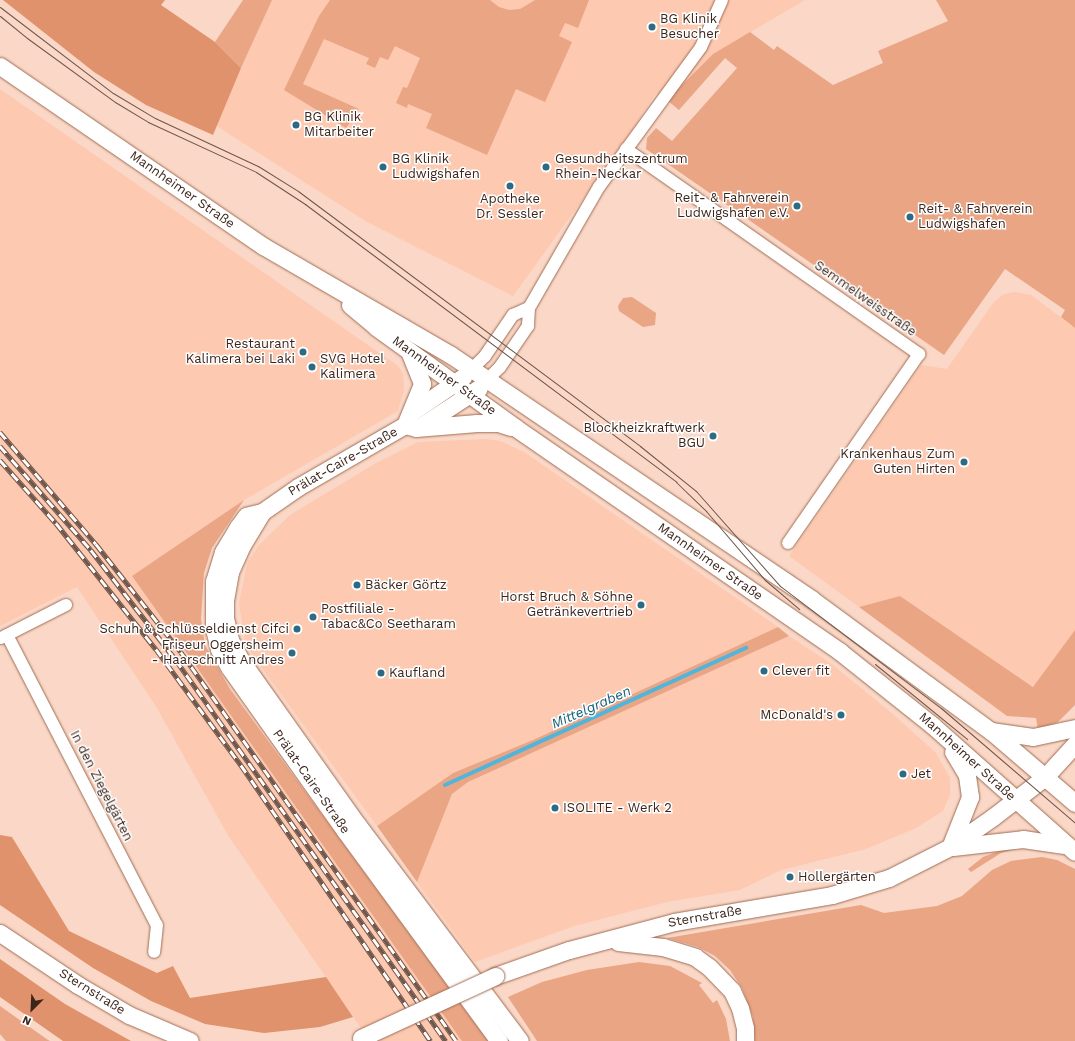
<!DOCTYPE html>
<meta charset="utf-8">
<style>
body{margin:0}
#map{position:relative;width:1075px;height:1041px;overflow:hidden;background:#fad7c6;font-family:"Work Sans",sans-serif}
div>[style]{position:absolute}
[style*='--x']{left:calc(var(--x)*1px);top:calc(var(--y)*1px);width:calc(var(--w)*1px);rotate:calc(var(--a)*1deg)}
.built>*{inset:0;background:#fdc9b1}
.green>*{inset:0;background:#e9a584}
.forest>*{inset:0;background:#df926c}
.stream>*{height:4px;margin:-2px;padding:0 2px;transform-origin:2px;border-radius:2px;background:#51b5db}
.roads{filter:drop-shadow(0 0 1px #9f6c53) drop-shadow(0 0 1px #9f6c53)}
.street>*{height:12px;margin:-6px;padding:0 6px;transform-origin:6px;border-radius:6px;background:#fff}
.secondary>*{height:17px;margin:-8.5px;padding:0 8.5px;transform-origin:8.5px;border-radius:8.5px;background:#fff}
.tram>*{height:1px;margin:-0.5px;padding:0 0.5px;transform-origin:0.5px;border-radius:0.5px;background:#6f564a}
.rail>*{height:4.5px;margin-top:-2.25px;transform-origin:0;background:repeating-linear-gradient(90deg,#fff 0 9px,#6f564a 0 18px);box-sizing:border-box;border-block:1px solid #6f564a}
.bridges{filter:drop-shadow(0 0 1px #9f6c53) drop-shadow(0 0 1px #9f6c53)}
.secondary-bridge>*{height:17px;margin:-8.5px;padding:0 8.5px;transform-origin:8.5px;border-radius:8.5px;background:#fff}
.dots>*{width:11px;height:11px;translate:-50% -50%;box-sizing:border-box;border:2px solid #fff;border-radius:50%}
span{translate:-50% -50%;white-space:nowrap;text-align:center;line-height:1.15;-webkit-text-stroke:3px #fff;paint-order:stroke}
.poi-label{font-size:13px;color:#3c261c}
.left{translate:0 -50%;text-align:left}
.right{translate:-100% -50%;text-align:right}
.street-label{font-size:13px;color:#3c261c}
.water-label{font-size:14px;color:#0e5f7a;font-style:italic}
.north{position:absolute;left:12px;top:989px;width:40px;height:40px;-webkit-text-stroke:3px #fff;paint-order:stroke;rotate:204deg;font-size:11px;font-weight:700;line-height:16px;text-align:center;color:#3c261c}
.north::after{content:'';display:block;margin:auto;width:14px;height:18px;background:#3c261c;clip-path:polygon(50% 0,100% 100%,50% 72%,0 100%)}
</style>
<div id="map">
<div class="built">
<div style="clip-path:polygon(272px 0,805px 0,713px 54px,667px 100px,656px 93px,625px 141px,513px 296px,367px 222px,215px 125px)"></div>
<div style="clip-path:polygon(0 89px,398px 366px,403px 374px,404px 390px,398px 411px,244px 500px,132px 576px,462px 1041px,370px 1041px,229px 837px,157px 708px,77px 587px,0 626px)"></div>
<div style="clip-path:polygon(1014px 292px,1031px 295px,1075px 328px,1075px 630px,1034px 687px,900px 596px,859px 607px,789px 556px,921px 365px,947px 369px,993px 303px,1002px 295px)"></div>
<div style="clip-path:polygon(486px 439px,500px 441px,524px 452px,778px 627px,533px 740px,453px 773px,377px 826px,253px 656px,245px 641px,239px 603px,247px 564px,258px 546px,290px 515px,376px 463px,418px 442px)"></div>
<div style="clip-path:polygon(789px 636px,833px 665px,894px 715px,936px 753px,950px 778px,950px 795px,943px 811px,916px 828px,866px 849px,781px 870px,740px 890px,667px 902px,574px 926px,475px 962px,417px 882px,452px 794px,468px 782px)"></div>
</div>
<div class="green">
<div style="clip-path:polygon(243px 0,272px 0,241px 68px,215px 42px)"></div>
<div style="clip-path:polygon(330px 0,490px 0,499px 7px,509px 10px,520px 9px,535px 0,589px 0,578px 28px,565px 23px,559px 36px,572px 42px,545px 102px,516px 89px,487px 155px,426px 128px,432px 114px,408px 104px,407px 108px,396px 103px,403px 87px,407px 88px,420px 58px,395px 46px,388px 60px,380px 57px,375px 68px,366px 64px,369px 58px,324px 39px,303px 84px,359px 109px,346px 128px,284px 90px,319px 16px)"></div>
<div style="clip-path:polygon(936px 0,1075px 0,1075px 328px,1061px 317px,1065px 310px,1005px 269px,944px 355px,646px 149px,647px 138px,656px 128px,672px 141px,737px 68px,725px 58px,679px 110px,667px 100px,713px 54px,750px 32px,774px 50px,777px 46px,833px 85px,883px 63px,878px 51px,948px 21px)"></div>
<div style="clip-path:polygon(632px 297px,656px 313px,655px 325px,643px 327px,619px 311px,618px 306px,623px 298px)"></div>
<div style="clip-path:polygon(244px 500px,212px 548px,204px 573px,201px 619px,205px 645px,230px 689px,488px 1041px,462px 1041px,132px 576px)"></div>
<div style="clip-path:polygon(900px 596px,1033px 687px,1075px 630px,1075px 705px,1058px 722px,1038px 730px,1036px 718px,1007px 716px,859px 607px)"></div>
<div style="clip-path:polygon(778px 627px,789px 636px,468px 782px,452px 794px,417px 882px,377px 826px,453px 773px,533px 740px)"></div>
<div style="clip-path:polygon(1015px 845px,1016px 849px,1001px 853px,971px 872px,968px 869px,983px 857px)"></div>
<div style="clip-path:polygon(1042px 857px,1057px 860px,1075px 869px,1075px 1041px,755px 1041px,753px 1017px,742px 988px,730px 970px,715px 956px,698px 947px,667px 938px,861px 905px,884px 913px,937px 906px,962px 896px,992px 870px,1011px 861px)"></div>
<div style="clip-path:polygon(639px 962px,670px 966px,702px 983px,699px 985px,713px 1003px,717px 1000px,726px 1019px,730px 1041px,537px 1041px,508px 997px,542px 982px,587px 970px)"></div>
<div style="clip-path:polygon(0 1006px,48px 1040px,50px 1041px,6px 1041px,0 1034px)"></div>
</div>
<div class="forest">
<div style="clip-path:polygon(3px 0,165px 0,161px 5px,215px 42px,241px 68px,213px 135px,146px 105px,94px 72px)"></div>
<div style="clip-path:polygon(0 835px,12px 837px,69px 931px,157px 973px,173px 966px,190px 998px,326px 977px,353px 1017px,320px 1027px,264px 1033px,205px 1024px,151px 1001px,93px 968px,0 905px)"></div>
<div style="clip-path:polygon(0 959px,65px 1004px,131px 1041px,63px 1041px,0 997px)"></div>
</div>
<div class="stream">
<div style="--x:445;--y:785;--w:331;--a:-24.5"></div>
</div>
<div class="roads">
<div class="street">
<div style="--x:626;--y:149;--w:358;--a:35"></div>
<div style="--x:919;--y:354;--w:230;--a:124.7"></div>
<div style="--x:472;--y:369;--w:18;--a:-45"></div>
<div style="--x:485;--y:356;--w:50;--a:-55.7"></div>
<div style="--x:513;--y:315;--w:17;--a:-24"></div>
<div style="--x:488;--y:379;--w:17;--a:-45"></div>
<div style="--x:500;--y:367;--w:50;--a:-55.7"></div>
<div style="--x:528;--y:326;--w:18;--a:-87"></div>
<div style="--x:529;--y:308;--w:140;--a:-60"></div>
<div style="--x:599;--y:187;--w:173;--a:-53.9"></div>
<div style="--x:701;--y:47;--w:51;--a:-65.9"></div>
<div style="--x:7;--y:635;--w:326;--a:62.7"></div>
<div style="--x:157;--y:925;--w:27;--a:96"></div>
<div style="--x:1;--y:638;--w:73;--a:-26.9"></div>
</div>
<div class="secondary">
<div style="--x:0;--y:66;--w:319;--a:34.4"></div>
<div style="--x:263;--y:246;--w:217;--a:30.1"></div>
<div style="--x:451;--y:355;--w:435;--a:34.1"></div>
<div style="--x:811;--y:599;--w:223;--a:36.3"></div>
<div style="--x:991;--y:731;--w:111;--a:40.6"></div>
<div style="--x:350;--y:305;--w:34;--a:40"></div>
<div style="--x:376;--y:327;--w:173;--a:35.8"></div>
<div style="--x:516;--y:428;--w:393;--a:34.6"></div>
<div style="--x:839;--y:651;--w:119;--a:38.5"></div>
<div style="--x:932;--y:725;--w:191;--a:41.6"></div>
<div style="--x:409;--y:351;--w:35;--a:68"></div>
<div style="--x:422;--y:384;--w:44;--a:112.5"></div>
<div style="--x:405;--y:425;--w:124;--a:149.9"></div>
<div style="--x:298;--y:487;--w:44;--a:145.2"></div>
<div style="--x:262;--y:512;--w:16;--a:166"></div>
<div style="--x:246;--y:516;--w:14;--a:126"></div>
<div style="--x:238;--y:527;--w:29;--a:121"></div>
<div style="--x:223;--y:552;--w:30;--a:107"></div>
<div style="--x:214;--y:581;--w:48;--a:90"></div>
<div style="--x:214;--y:629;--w:21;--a:76"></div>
<div style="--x:219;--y:649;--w:21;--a:61"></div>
<div style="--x:229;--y:667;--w:202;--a:54.7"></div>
<div style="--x:346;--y:832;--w:259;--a:53.8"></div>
<div style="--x:412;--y:412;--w:62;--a:-34.5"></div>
<div style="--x:405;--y:425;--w:11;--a:15"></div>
<div style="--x:416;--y:428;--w:61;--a:-4.7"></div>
<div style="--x:477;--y:423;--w:21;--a:0"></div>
<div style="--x:498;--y:423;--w:13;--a:18"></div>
<div style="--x:421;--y:426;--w:69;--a:-33.2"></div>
<div style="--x:262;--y:512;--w:39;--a:121"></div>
<div style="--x:242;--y:545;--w:30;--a:114"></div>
<div style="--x:230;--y:572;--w:28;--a:100"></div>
<div style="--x:225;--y:600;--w:18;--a:90"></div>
<div style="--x:225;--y:618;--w:23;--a:77"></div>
<div style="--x:230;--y:640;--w:21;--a:62"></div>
<div style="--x:240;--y:659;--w:202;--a:54.7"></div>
<div style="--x:357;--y:824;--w:271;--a:53.1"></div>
<div style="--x:991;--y:731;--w:42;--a:8.1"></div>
<div style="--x:1033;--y:737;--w:43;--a:-12.1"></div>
<div style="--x:951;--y:845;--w:52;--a:-68.4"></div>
<div style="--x:970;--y:797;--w:22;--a:-98"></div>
<div style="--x:967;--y:775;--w:27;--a:-121"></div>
<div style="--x:953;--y:847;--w:70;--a:-6.5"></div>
<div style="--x:1023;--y:839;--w:40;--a:8.5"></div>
<div style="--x:0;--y:933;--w:94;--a:33.7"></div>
<div style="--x:78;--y:985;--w:59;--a:30.5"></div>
<div style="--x:129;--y:1015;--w:66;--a:23.1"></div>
<div style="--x:618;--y:942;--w:45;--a:6.3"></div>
<div style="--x:663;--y:947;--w:34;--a:17"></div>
<div style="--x:695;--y:957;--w:17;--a:36"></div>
<div style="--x:709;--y:967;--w:33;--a:46"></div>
<div style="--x:732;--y:991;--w:19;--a:65"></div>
<div style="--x:740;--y:1008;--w:21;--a:76"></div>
<div style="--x:745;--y:1028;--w:13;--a:90"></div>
<div style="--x:495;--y:976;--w:78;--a:-19.4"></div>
<div style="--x:569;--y:950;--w:109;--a:-14.9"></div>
<div style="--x:674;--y:922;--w:160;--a:-9.7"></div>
<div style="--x:832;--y:895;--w:59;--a:-16.6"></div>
<div style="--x:889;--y:878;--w:68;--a:-26.9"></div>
<div style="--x:950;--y:847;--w:52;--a:-34.9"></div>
<div style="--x:993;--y:817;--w:66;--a:-37.6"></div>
<div style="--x:1045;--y:777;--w:45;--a:-47.7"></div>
</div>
</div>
<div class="tram">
<div style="--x:0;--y:7;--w:142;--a:37.3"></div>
<div style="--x:113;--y:93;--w:49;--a:30.8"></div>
<div style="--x:155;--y:118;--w:114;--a:25"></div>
<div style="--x:258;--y:166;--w:47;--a:32"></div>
<div style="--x:298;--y:191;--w:427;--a:36.7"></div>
<div style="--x:640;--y:446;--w:72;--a:38.8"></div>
<div style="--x:696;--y:491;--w:127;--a:48.5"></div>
<div style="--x:780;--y:586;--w:202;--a:37.2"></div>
<div style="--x:941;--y:708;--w:177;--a:40.6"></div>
<div style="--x:0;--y:16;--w:35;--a:39"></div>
<div style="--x:27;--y:38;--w:109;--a:36"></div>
<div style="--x:115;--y:102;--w:39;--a:31"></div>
<div style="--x:148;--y:122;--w:119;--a:24.8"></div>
<div style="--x:256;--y:172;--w:59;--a:33.1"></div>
<div style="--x:305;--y:204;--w:464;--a:36.8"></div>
<div style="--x:676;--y:482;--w:42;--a:44"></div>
<div style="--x:706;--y:511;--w:91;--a:49.5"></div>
<div style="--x:765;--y:580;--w:45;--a:40.5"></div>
<div style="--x:875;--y:664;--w:119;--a:39.2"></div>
</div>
<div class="rail">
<div style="--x:0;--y:432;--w:148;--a:49.4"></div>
<div style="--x:96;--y:544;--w:137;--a:51.8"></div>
<div style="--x:181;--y:652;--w:476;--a:54.7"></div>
<div style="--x:0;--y:446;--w:138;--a:48.8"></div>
<div style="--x:91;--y:550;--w:139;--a:52.3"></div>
<div style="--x:176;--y:660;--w:467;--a:54.7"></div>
<div style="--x:0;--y:460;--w:84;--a:48.4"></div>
<div style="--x:56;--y:523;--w:161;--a:51.6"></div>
<div style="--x:156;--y:649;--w:144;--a:53.8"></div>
<div style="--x:241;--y:765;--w:335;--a:55.5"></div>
</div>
<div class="bridges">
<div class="secondary-bridge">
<div style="--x:361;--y:1038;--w:148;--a:-24.8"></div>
</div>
</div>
<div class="dots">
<div style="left:652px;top:27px;background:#2e6a82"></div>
<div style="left:296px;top:125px;background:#2e6a82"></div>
<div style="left:383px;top:167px;background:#2e6a82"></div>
<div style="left:546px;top:167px;background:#2e6a82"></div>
<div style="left:510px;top:186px;background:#2e6a82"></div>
<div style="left:797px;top:206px;background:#2e6a82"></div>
<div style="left:910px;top:217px;background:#2e6a82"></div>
<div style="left:303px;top:352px;background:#2e6a82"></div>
<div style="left:312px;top:367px;background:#2e6a82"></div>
<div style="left:713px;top:436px;background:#2e6a82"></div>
<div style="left:964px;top:462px;background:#2e6a82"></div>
<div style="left:357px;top:585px;background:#2e6a82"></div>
<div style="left:641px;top:605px;background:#2e6a82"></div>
<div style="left:313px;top:617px;background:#2e6a82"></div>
<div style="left:297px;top:629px;background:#2e6a82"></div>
<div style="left:292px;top:653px;background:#2e6a82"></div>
<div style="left:764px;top:671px;background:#2e6a82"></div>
<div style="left:381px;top:673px;background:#2e6a82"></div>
<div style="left:841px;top:715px;background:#2e6a82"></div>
<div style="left:903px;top:774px;background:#2e6a82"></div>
<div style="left:555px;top:808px;background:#2e6a82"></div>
<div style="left:790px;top:877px;background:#2e6a82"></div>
</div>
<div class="poi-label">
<span class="left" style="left:660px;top:27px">BG Klinik<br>Besucher</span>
<span class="left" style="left:304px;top:125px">BG Klinik<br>Mitarbeiter</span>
<span class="left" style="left:392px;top:167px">BG Klinik<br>Ludwigshafen</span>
<span class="left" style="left:555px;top:167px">Gesundheitszentrum<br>Rhein-Neckar</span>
<span class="right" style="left:789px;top:206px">Reit- &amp; Fahrverein<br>Ludwigshafen e.V.</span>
<span style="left:510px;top:207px">Apotheke<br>Dr. Sessler</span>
<span class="left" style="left:918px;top:217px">Reit- &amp; Fahrverein<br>Ludwigshafen</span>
<span class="right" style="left:295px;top:352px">Restaurant<br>Kalimera bei Laki</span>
<span class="left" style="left:320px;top:367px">SVG Hotel<br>Kalimera</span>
<span class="right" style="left:705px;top:436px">Blockheizkraftwerk<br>BGU</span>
<span class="right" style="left:955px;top:462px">Krankenhaus Zum<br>Guten Hirten</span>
<span class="left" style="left:365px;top:585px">Bäcker Görtz</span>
<span class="right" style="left:633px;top:605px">Horst Bruch &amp; Söhne<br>Getränkevertrieb</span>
<span class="left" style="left:321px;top:617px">Postfiliale -<br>Tabac&amp;Co Seetharam</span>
<span class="right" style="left:289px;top:629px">Schuh &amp; Schlüsseldienst Cifci</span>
<span class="right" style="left:284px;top:653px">Friseur Oggersheim<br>- Haarschnitt Andres</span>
<span class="left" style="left:772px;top:671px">Clever fit</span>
<span class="left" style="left:389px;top:673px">Kaufland</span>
<span class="right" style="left:833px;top:715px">McDonald's</span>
<span class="left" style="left:911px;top:774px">Jet</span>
<span class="left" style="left:563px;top:808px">ISOLITE - Werk 2</span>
<span class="left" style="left:798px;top:877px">Hollergärten</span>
</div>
<div class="street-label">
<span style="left:182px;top:190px;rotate:35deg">Mannheimer Straße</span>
<span style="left:865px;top:299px;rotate:35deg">Semmelweisstraße</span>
<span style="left:444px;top:376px;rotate:36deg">Mannheimer Straße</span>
<span style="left:343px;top:462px;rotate:-30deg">Prälat-Caire-Straße</span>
<span style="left:710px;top:562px;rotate:35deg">Mannheimer Straße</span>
<span style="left:967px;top:757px;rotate:42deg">Mannheimer Straße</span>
<span style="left:311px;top:782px;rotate:55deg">Prälat-Caire-Straße</span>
<span style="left:101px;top:786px;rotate:63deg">In den Ziegelgärten</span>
<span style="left:705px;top:917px;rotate:-10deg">Sternstraße</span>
<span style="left:92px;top:992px;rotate:32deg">Sternstraße</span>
</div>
<div class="water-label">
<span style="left:591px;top:707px;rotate:-24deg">Mittelgraben</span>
</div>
<div class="north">N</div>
</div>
